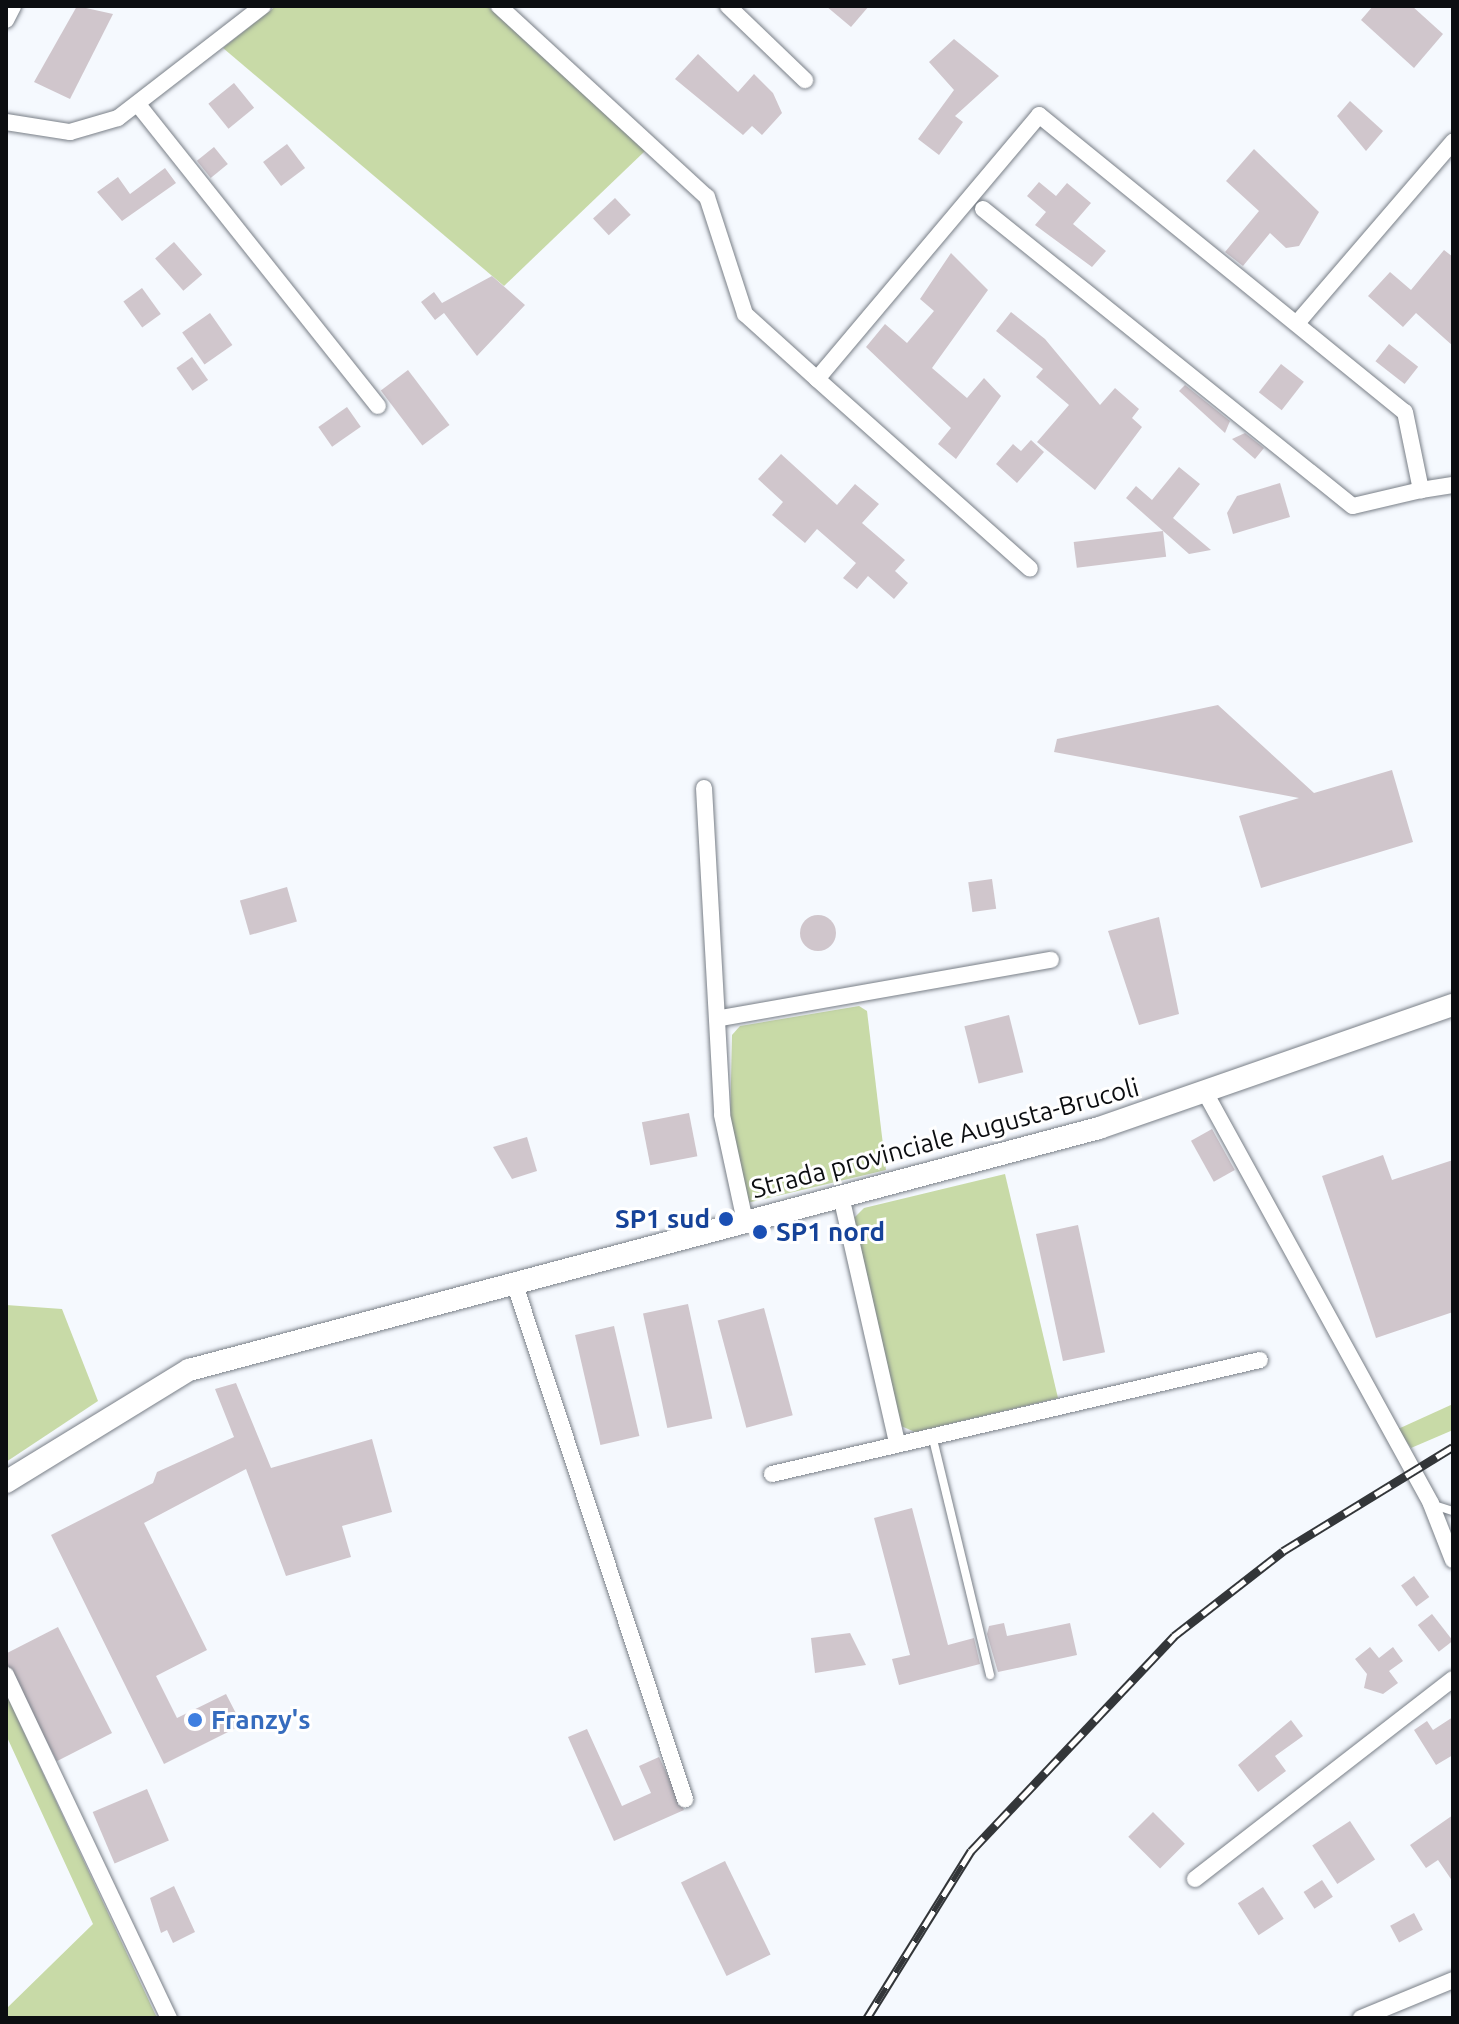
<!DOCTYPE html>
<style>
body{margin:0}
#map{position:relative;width:1459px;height:2024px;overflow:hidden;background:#f5f9fe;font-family:Ubuntu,sans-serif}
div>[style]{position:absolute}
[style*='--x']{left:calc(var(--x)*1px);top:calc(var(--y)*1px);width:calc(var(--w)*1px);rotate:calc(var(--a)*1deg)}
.green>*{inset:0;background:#c8daa7}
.building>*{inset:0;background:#d0c6cc;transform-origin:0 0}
.round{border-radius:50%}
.roads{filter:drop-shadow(0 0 2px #797f87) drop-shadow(0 0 2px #797f87)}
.lane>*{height:8px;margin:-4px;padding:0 4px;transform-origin:4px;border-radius:4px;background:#fff}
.street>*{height:16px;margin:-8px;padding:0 8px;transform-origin:8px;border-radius:8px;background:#fff}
.secondary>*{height:22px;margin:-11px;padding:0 11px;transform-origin:11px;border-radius:11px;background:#fff}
.rail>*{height:9px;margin-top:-4.5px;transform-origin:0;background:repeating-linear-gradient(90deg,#fff 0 18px,#333639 0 36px);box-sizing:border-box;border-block:2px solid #333639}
.dots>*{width:22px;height:22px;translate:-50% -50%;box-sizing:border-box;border:4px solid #fff;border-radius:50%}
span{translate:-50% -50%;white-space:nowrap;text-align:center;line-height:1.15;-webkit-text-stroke:6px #fff;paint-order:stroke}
.street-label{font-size:26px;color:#0c0e11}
.transit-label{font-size:26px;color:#164399;font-weight:700}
.right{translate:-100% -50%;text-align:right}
.left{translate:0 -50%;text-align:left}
.shop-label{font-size:26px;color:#366cbe;font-weight:700}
.frame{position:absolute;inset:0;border:8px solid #0c0e11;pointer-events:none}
</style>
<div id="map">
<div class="green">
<div style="clip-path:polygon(276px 6px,487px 6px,645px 151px,504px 286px,223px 48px)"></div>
<div style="clip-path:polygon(859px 1006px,867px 1011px,886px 1170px,747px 1203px,730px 1128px,732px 1035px,740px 1026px)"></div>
<div style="clip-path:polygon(1005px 1174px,1058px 1398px,915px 1432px,901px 1426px,854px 1218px,864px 1208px)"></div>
<div style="clip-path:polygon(6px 1305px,62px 1309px,98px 1401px,6px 1462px)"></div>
<div style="clip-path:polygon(1453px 1404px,1453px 1430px,1411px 1448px,1398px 1429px)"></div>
<div style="clip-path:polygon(6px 1694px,157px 2018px,6px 2018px,6px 2009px,93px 1924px,6px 1735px)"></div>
</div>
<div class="building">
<div style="clip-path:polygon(77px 6px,113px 14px,70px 99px,34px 82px)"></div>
<div style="clip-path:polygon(826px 6px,869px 6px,851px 27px)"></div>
<div style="clip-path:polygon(1373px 6px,1412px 6px,1443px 34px,1414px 68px,1361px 20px)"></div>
<div style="clip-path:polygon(954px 39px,999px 76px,955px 116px,963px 122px,939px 155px,918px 139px,954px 90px,929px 62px)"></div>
<div style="clip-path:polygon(698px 54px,738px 92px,754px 74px,773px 93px,782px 113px,762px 135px,752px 126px,743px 135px,675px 79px)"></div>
<div style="left:234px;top:83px;width:32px;height:33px;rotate:51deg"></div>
<div style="clip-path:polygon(1350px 101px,1383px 131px,1366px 151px,1337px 116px)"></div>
<div style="left:287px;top:144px;width:30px;height:30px;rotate:53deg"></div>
<div style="left:214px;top:147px;width:22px;height:22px;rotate:51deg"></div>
<div style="clip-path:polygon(1254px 149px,1319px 212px,1299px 246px,1286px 248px,1270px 233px,1243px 266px,1225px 252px,1259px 211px,1226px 181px)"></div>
<div style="clip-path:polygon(165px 168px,176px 183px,122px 221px,97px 192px,118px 177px,130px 194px)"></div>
<div style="clip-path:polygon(1039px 182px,1056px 196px,1067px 183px,1091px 203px,1073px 224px,1106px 251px,1092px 267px,1035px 225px,1046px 212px,1027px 196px)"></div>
<div style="left:615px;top:198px;width:23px;height:30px;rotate:47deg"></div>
<div style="left:174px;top:242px;width:43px;height:25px;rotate:49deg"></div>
<div style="clip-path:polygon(1444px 250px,1453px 257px,1453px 346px,1416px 313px,1403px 327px,1368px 296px,1390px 272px,1411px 290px)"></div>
<div style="clip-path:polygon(951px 253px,988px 290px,932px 368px,967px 398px,984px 378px,1001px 396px,956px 459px,938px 444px,951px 428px,866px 347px,885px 324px,907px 343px,934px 311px,920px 299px)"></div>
<div style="clip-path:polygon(492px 276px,525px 305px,477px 356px,444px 313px,435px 320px,421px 302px,434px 292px,442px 303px)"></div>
<div style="left:142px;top:288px;width:32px;height:23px;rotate:54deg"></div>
<div style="clip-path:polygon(1011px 312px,1045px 339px,1100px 405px,1115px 388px,1139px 409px,1132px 418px,1142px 427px,1095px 490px,1037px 442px,1069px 405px,1036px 377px,1043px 369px,996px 331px)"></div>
<div style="left:210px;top:313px;width:39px;height:34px;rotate:55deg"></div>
<div style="left:1389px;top:344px;width:37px;height:22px;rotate:38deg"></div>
<div style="left:192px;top:357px;width:28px;height:19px;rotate:55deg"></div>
<div style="left:1281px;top:364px;width:29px;height:36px;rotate:38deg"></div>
<div style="left:408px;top:370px;width:69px;height:34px;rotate:53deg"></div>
<div style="clip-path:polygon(1185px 385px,1230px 421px,1225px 433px,1179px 391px)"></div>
<div style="left:347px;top:407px;width:24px;height:35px;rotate:55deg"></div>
<div style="clip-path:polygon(1245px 433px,1264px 448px,1255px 459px,1232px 439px)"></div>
<div style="clip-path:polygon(1031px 440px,1044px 452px,1017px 483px,996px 464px,1013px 444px,1021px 451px)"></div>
<div style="clip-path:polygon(781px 454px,837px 505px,855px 484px,879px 504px,862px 523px,905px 560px,895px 571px,908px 583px,894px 599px,868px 576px,857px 589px,843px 578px,856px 563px,817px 529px,805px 543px,772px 515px,783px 502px,758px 479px)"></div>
<div style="clip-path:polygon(1179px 467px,1200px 484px,1173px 518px,1211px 550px,1189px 554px,1126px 498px,1136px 486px,1152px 500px)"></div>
<div style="clip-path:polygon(1280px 483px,1290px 517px,1233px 534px,1227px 513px,1237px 496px)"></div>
<div style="left:1163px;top:531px;width:26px;height:90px;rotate:83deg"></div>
<div style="clip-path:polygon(1218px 705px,1314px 793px,1392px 770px,1413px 842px,1261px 888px,1239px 816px,1299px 798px,1054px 752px,1057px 739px)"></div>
<div style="left:992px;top:879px;width:30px;height:24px;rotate:82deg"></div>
<div style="left:287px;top:887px;width:36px;height:49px;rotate:74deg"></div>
<div class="round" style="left:800px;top:915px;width:36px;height:36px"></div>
<div style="clip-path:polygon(1159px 917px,1179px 1014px,1139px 1025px,1108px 931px)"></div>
<div style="left:1009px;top:1015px;width:59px;height:46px;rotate:76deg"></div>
<div style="left:689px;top:1113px;width:44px;height:48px;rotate:79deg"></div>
<div style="left:1212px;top:1129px;width:47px;height:24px;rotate:61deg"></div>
<div style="clip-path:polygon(527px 1137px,537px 1171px,512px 1179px,493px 1147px)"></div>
<div style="clip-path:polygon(1383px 1155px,1392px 1180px,1453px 1160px,1453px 1312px,1376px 1338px,1322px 1176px)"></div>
<div style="left:1078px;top:1225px;width:130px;height:43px;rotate:78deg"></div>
<div style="left:688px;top:1304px;width:117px;height:46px;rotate:78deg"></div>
<div style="left:764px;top:1308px;width:111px;height:48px;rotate:75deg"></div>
<div style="left:614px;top:1326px;width:113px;height:40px;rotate:77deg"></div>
<div style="clip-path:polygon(236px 1383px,271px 1468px,372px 1439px,392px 1512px,342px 1526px,351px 1557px,286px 1576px,246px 1469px,144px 1523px,207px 1650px,156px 1676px,177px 1718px,226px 1694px,242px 1725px,164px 1764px,51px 1535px,153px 1483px,157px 1472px,234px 1437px,215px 1389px)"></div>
<div style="clip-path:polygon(912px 1508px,948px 1645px,974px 1638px,980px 1664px,899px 1685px,892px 1659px,910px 1655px,874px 1518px)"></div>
<div style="left:1414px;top:1576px;width:26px;height:16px;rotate:54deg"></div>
<div style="left:1432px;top:1614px;width:34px;height:18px;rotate:52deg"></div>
<div style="clip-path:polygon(1004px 1623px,1007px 1636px,1070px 1623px,1077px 1655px,998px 1672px,987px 1634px,989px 1626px)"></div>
<div style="left:58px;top:1627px;width:119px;height:62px;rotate:63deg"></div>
<div style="clip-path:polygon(850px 1633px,866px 1665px,815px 1673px,811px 1638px)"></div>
<div style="clip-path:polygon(1370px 1647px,1379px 1658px,1393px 1647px,1403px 1661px,1389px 1671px,1398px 1683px,1383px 1694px,1364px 1688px,1367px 1674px,1355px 1659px)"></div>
<div style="clip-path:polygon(1453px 1717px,1453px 1755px,1436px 1765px,1414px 1730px,1427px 1721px,1433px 1730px)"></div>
<div style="clip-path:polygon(1291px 1720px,1303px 1736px,1275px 1756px,1286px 1771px,1258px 1792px,1238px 1765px)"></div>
<div style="clip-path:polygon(587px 1729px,622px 1806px,651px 1793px,639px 1766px,659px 1757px,684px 1810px,614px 1841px,568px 1737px)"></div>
<div style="left:147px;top:1789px;width:56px;height:59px;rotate:67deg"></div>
<div style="left:1153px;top:1812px;width:45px;height:35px;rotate:45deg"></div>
<div style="clip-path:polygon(1453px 1815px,1453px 1882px,1438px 1860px,1426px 1868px,1410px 1845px)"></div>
<div style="left:1350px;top:1821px;width:46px;height:45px;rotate:57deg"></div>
<div style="left:725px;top:1861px;width:104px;height:49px;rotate:64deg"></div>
<div style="left:1322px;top:1880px;width:20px;height:22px;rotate:57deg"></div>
<div style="clip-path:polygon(174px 1886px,195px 1932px,173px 1943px,167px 1930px,161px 1933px,150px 1898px)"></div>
<div style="left:1263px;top:1887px;width:38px;height:30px;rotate:57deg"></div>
<div style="left:1414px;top:1913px;width:19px;height:27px;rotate:62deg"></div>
</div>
<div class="roads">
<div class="lane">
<div style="--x:932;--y:1435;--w:247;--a:76.4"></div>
<div style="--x:1431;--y:1504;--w:23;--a:18"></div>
</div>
<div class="street">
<div style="--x:499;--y:6;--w:282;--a:42.6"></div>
<div style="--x:707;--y:197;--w:123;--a:72"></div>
<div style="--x:745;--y:314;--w:97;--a:42.1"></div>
<div style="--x:817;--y:379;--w:345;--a:-49.9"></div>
<div style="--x:1039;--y:115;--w:471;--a:39.1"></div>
<div style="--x:1405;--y:412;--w:80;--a:78.4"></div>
<div style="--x:1421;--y:490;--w:32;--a:-9"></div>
<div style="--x:728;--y:6;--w:107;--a:43.9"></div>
<div style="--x:6;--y:20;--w:16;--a:-63"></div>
<div style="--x:140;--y:107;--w:382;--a:51.5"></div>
<div style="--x:6;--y:122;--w:65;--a:8.9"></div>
<div style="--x:70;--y:132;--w:50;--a:-16.3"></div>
<div style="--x:118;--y:118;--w:183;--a:-37.7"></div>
<div style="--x:983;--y:209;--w:474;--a:38.8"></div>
<div style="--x:1353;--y:506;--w:70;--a:-13.2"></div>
<div style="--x:1298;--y:322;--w:238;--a:-49.3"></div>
<div style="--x:817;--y:379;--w:285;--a:41.7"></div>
<div style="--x:704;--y:788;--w:327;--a:86.8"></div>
<div style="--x:722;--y:1115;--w:108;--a:77.8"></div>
<div style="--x:721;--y:1018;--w:335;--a:-10"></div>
<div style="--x:1206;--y:1094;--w:468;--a:61.2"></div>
<div style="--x:1431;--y:1504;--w:60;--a:68.6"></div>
<div style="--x:841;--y:1196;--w:252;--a:77.2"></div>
<div style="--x:514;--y:1282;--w:545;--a:71.7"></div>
<div style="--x:772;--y:1474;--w:501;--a:-13.15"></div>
<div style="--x:6;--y:1675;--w:380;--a:64.6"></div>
<div style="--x:1195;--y:1879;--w:326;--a:-37.8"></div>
<div style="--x:1361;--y:2018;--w:100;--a:-22.4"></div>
</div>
<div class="secondary">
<div style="--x:6;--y:1482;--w:215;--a:-31.5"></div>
<div style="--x:189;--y:1370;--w:942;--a:-14.89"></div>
<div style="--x:1099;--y:1128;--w:375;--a:-19.2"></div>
</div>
</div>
<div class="rail">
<div style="--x:867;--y:2018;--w:197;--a:-58.1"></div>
<div style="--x:971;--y:1851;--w:296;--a:-46.6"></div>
<div style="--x:1174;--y:1636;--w:138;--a:-37.9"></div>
<div style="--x:1283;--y:1551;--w:199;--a:-31.5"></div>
</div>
<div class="dots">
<div style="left:726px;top:1219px;background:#1a4fb4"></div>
<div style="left:760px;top:1232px;background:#1a4fb4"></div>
<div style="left:195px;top:1720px;background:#3f7fe0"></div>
</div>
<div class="street-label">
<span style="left:945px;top:1138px;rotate:-15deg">Strada provinciale Augusta-Brucoli</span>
</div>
<div class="transit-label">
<span class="right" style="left:710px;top:1219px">SP1 sud</span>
<span class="left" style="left:776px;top:1232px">SP1 nord</span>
</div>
<div class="shop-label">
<span class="left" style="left:211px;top:1720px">Franzy's</span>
</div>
<div class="frame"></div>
</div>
